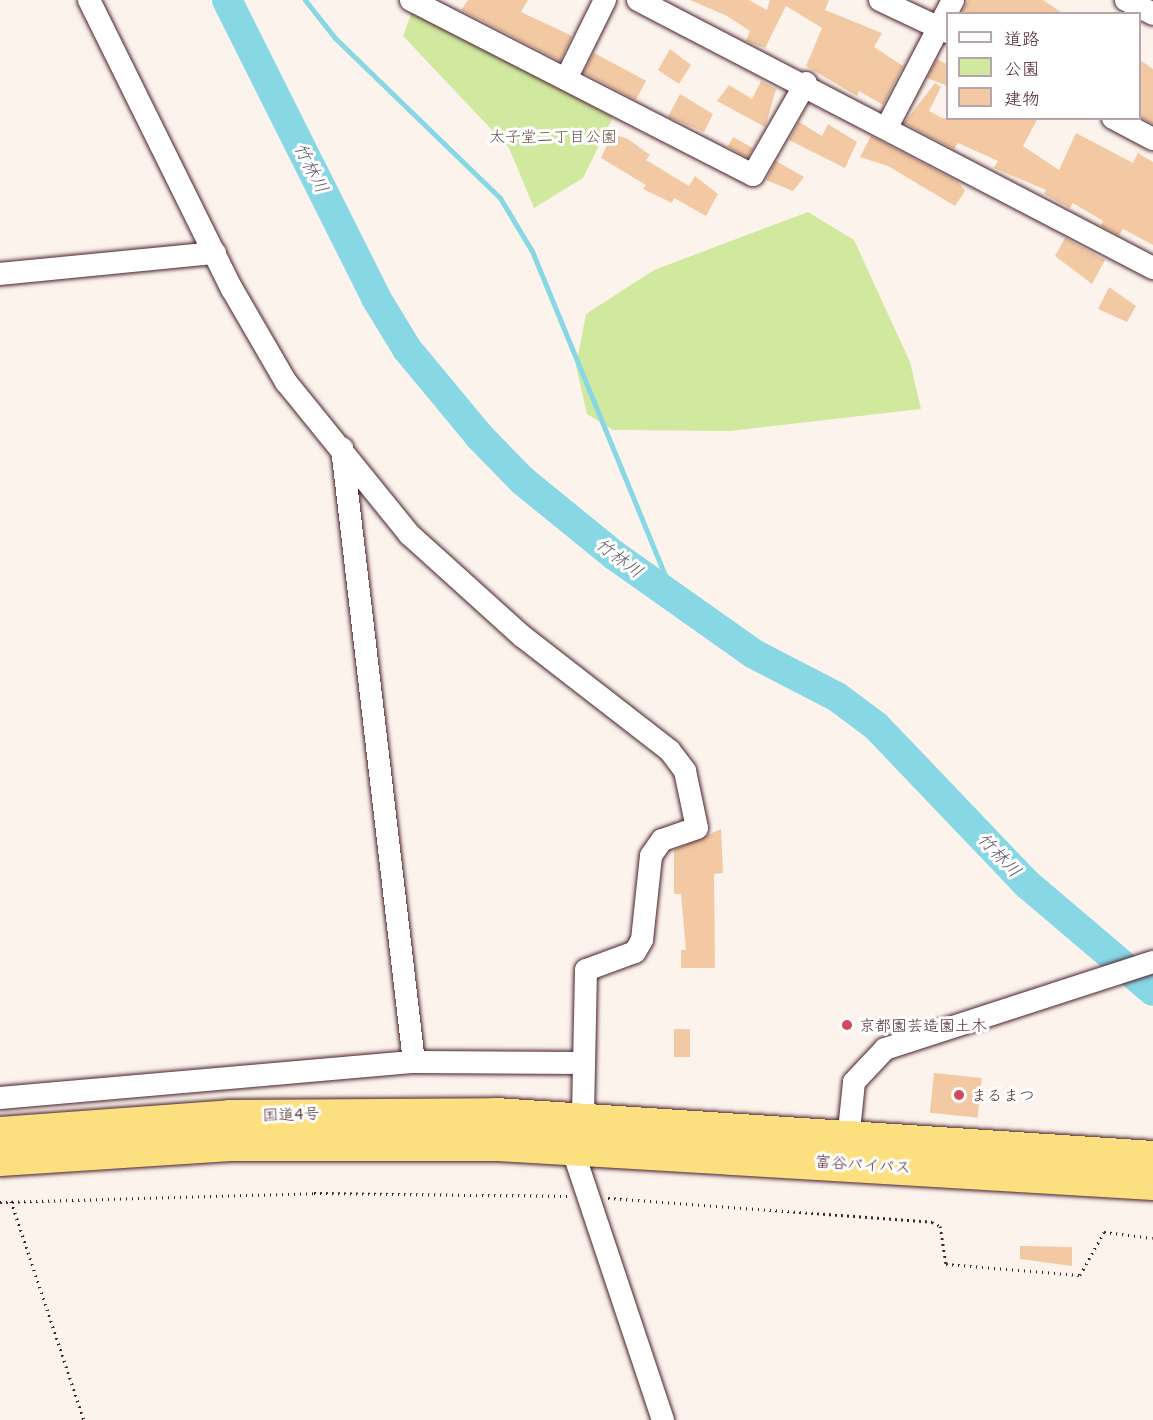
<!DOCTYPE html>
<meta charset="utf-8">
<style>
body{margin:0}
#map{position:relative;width:1153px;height:1420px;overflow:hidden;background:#fcf4ec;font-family:Delius,"Klee One",sans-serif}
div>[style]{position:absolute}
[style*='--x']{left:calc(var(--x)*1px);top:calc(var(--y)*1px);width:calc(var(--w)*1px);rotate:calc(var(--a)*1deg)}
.green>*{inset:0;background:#d0e99f}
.stream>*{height:5px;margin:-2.5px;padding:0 2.5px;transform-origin:2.5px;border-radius:2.5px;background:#88d7e5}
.river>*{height:30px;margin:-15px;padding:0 15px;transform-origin:15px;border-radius:15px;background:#88d7e5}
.building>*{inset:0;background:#f2c9a2;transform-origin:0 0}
.path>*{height:3px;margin-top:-1.5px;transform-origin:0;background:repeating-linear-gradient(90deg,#4a1f2b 0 1.5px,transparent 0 6px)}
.roads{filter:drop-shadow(0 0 2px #4a1f2b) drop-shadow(0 0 2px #4a1f2b)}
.minor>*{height:22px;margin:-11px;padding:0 11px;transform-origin:11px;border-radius:11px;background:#fff}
.highway>*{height:33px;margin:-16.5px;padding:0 16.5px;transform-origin:16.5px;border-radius:16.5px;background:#fce080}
.dots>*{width:16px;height:16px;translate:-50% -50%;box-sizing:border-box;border:3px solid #fff;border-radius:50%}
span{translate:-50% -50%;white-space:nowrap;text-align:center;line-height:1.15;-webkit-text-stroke:6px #fff;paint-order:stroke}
.park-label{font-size:16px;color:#6c5248}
.poi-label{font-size:16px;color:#4a1f2b}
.left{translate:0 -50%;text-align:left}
.street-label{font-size:16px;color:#4a1f2b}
.water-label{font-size:18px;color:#5d5663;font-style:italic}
.legend{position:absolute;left:946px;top:12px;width:195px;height:108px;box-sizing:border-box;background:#fff;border:2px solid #b7a5aa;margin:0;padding:8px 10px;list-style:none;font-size:18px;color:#4a1f2b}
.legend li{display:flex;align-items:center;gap:12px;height:30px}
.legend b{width:30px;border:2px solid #b7a5aa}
</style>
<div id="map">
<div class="green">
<div style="clip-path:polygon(413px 9px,613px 117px,583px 178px,534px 208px,509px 148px,403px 36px)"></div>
<div style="clip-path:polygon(808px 212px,854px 240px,910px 362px,921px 409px,730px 431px,613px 430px,587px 414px,576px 366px,586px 314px,654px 270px)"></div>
</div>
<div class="stream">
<div style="--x:305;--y:0;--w:48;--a:51.7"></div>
<div style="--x:335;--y:38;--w:230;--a:44.1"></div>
<div style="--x:500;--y:198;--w:62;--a:58.9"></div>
<div style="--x:532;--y:251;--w:375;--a:67.7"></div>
</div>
<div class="river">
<div style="--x:227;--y:0;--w:333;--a:63.4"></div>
<div style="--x:376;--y:298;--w:60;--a:58.7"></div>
<div style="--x:407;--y:349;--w:114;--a:50.3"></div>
<div style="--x:480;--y:437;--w:62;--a:45.7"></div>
<div style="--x:523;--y:481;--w:117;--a:39.1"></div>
<div style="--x:614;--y:555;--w:171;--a:35.3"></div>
<div style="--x:754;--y:654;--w:93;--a:27.4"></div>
<div style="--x:837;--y:697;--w:49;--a:36.6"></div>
<div style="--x:876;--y:726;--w:219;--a:46.3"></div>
<div style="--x:1027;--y:884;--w:165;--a:40.3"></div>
</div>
<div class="building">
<div style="clip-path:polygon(468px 0,528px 0,521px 12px,572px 36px,560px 61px,461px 10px)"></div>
<div style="clip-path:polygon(690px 0,749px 0,767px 10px,770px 0,829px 0,825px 10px,882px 33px,874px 47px,903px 66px,883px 105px,859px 91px,857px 96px,806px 66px,822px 28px,786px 6px,765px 48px,746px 41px,750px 31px,727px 16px)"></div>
<div style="clip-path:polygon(968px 0,1043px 0,1064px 14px,961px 14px)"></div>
<div style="clip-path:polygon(670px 49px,691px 65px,679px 84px,658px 70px)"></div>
<div style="left:594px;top:53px;width:59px;height:22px;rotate:28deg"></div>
<div style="clip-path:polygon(937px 59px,948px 65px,948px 86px,927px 78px)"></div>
<div style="clip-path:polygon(1140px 60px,1153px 69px,1153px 124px,1140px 117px)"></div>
<div style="clip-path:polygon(761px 81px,776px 89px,765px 127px,717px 101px,729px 85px,752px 99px)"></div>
<div style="clip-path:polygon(935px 83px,941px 87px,929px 111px,942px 118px,1038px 118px,1023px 146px,1059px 170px,1076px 133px,1133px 163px,1138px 153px,1153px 162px,1153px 245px,1123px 229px,1119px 235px,1101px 226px,1103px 221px,1073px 203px,1070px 208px,1044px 194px,1046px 190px,994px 168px,998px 161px,958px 143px,954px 149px,904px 123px)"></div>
<div style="clip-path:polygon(680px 94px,713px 114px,704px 132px,668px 117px)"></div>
<div style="clip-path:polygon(799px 122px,822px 136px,828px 124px,857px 142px,845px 168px,789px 140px)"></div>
<div style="clip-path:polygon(612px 134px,628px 139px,650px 155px,646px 160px,689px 186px,695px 176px,718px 194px,706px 216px,674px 198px,672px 203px,643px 189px,646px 185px,601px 158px)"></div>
<div style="clip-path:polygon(871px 136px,958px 182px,965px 191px,955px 206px,888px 166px,860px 157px)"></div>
<div style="left:733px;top:137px;width:23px;height:11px;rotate:29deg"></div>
<div style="clip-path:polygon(776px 161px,804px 177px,793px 191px,766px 180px)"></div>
<div style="clip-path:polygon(1065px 238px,1105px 260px,1092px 284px,1055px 256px)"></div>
<div style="clip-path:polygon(1109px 287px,1136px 306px,1127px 322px,1098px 309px)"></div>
<div style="clip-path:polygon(721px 829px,723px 873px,714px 874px,715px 968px,681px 968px,681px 950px,686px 950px,681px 894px,674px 894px,674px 850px)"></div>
<div style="left:674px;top:1029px;width:16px;height:28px"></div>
<div style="left:934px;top:1073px;width:48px;height:40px;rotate:6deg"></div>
<div style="clip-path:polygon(1020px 1246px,1072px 1247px,1072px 1266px,1020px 1259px)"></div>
</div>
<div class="path">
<div style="--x:608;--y:1198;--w:325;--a:4.2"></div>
<div style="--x:932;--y:1222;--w:9;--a:27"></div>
<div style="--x:940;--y:1226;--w:38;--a:81"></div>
<div style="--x:946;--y:1264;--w:134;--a:4.7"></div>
<div style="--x:1080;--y:1275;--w:49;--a:-60.8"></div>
<div style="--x:1104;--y:1232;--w:49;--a:7"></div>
<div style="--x:11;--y:1201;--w:231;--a:71.6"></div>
<div style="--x:0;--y:1202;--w:314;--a:-1.6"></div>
<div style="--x:314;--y:1193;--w:254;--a:0.7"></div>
</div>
<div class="roads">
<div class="minor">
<div style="--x:89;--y:0;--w:322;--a:63.7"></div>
<div style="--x:232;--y:289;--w:108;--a:59.9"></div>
<div style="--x:286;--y:382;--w:196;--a:51"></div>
<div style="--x:409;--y:534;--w:152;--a:42.1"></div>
<div style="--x:522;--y:636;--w:187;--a:37.8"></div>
<div style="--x:670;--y:751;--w:25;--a:53"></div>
<div style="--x:685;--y:771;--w:58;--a:78.1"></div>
<div style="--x:697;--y:828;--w:37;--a:161"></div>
<div style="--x:662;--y:840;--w:19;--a:125"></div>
<div style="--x:651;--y:856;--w:84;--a:96.1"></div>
<div style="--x:642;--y:940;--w:14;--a:120"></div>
<div style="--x:635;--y:952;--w:52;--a:159.8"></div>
<div style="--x:586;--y:970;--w:147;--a:91.2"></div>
<div style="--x:583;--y:1117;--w:33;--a:110"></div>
<div style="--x:572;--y:1148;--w:287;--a:71.5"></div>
<div style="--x:411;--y:0;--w:384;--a:27.1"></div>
<div style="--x:753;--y:175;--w:106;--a:-60.1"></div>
<div style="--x:638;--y:0;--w:581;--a:27.49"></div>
<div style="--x:880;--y:0;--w:75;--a:25.2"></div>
<div style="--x:1126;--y:0;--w:30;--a:27"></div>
<div style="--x:566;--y:79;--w:88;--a:-63.7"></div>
<div style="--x:1113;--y:118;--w:45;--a:27.7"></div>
<div style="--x:887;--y:127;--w:143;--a:-62.5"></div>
<div style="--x:0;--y:274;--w:216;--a:-5.6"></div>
<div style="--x:414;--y:1062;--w:169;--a:0.3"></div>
<div style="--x:0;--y:1098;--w:416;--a:-5"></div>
<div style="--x:414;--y:1062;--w:618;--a:-96.69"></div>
<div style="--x:847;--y:1150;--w:68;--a:-84.1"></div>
<div style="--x:854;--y:1082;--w:45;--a:-46.8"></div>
<div style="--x:885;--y:1049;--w:282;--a:-18"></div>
</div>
<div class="highway">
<div style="--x:0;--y:1133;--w:230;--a:-4.2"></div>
<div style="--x:229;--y:1116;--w:266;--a:-0.4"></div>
<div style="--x:495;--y:1114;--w:659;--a:3.74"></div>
<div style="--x:0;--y:1159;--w:230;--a:-3.7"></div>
<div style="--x:230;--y:1144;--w:268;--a:0"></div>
<div style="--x:498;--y:1144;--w:656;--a:3.41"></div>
</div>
</div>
<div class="dots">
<div style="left:847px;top:1025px;background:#d1495b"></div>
<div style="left:959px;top:1095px;background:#d1495b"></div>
</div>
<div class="park-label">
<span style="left:553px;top:136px">太子堂二丁目公園</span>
</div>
<div class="poi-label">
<span class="left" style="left:859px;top:1025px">京都園芸造園土木</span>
<span class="left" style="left:971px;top:1095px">まるまつ</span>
</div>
<div class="street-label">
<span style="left:291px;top:1114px;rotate:-2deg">国道4号</span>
<span style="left:863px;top:1164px;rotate:4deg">富谷バイパス</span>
</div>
<div class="water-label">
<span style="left:311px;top:168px;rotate:63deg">竹林川</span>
<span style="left:619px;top:558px;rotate:37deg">竹林川</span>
<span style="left:999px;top:855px;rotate:46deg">竹林川</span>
</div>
<ul class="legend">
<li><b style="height:8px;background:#fff"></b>道路</li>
<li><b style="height:16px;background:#d0e99f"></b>公園</li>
<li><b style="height:16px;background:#f2c9a2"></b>建物</li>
</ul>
</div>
